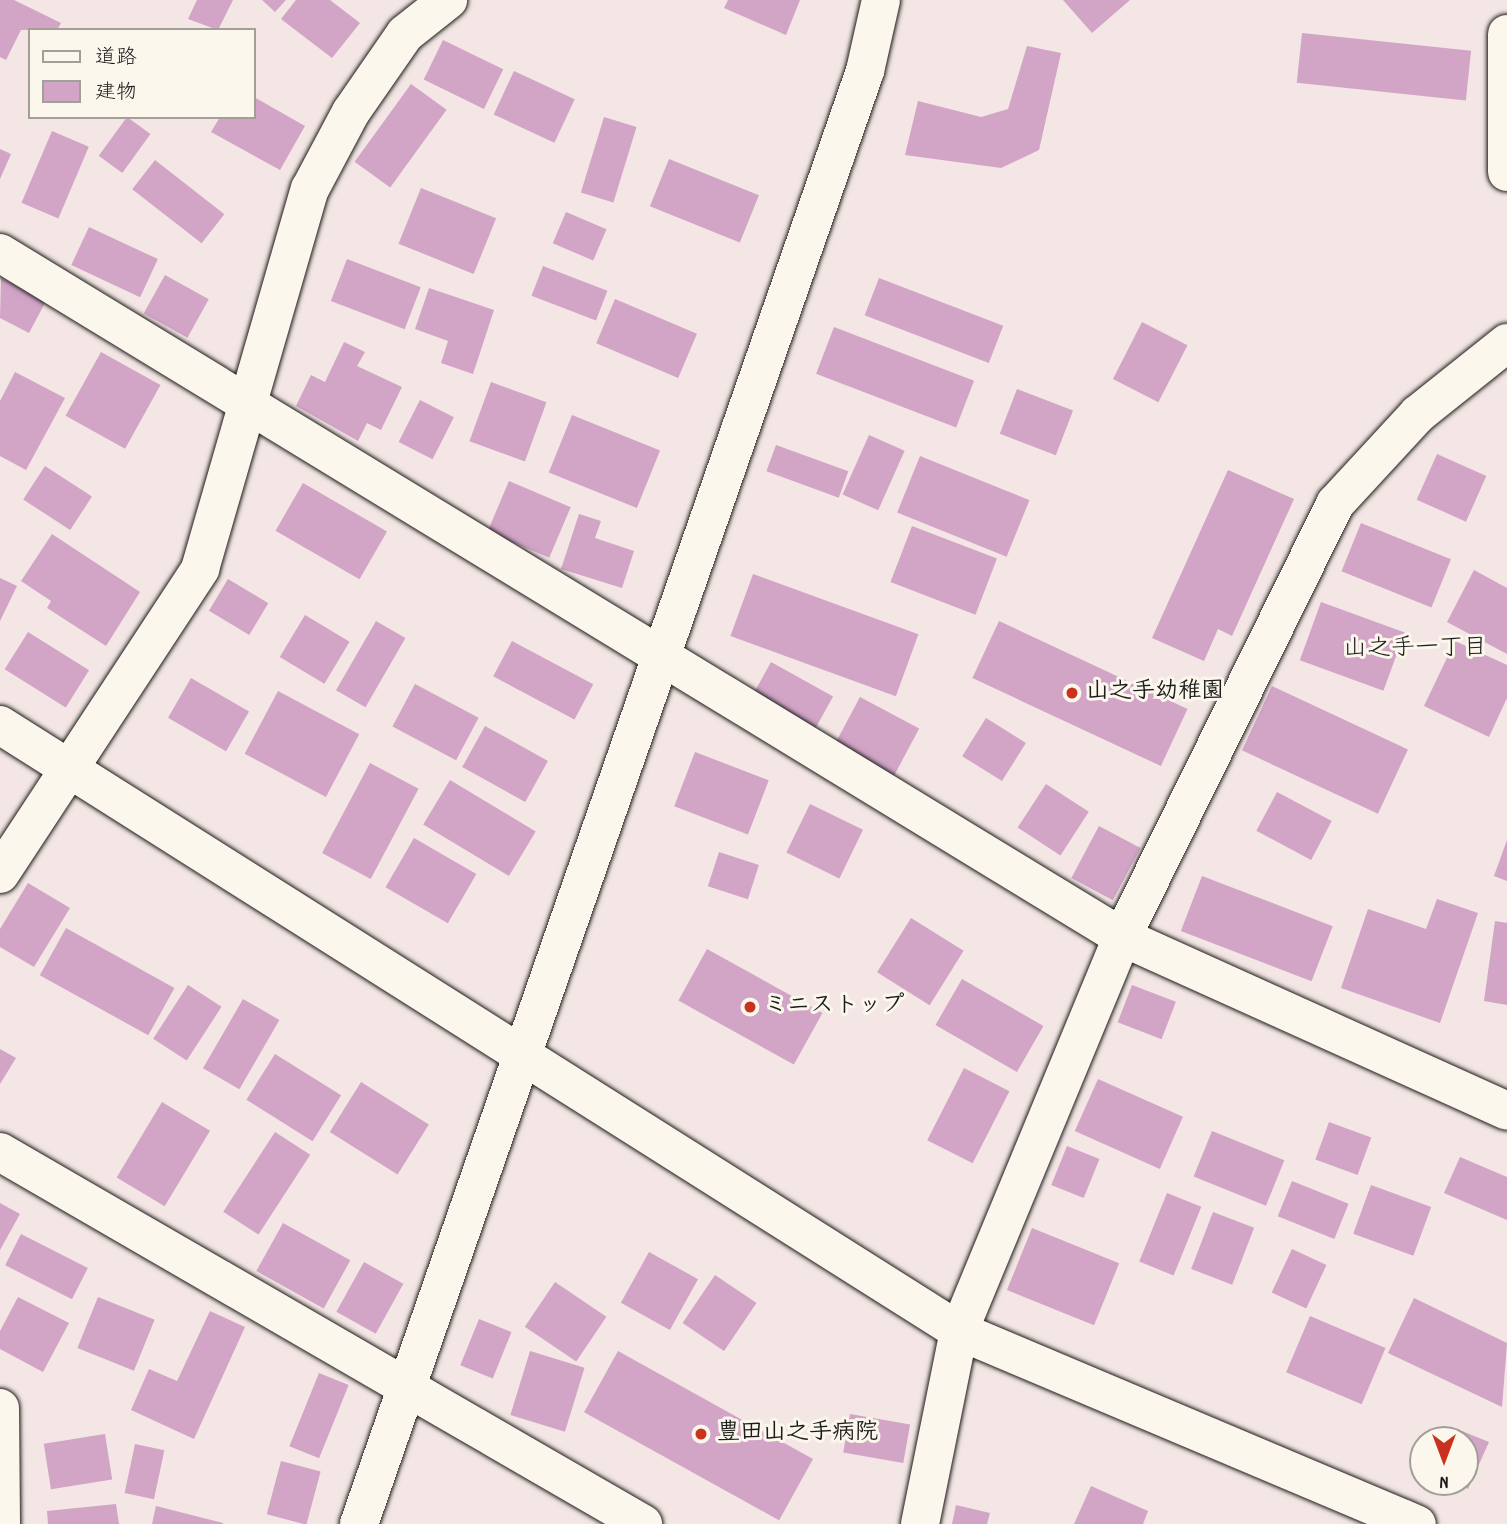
<!DOCTYPE html>
<meta charset="utf-8">
<style>
body{margin:0}
#map{position:relative;width:1507px;height:1524px;overflow:hidden;background:#f3e6e4;font-family:Dekko,"Klee One",sans-serif}
div>[style]{position:absolute}
[style*='--x']{left:calc(var(--x)*1px);top:calc(var(--y)*1px);width:calc(var(--w)*1px);rotate:calc(var(--a)*1deg)}
.building>*{inset:0;background:#d2a4c6;transform-origin:0 0}
.roads{filter:drop-shadow(0 0 2px #1c1c1c) drop-shadow(0 0 2px #1c1c1c)}
.minor>*{height:38px;margin:-19px;padding:0 19px;transform-origin:19px;border-radius:19px;background:#fbf7ec}
.dots>*{width:19px;height:19px;translate:-50% -50%;box-sizing:border-box;border:4px solid #fbf7ec;border-radius:50%}
span{translate:-50% -50%;white-space:nowrap;text-align:center;line-height:1.15;-webkit-text-stroke:6px #fbf7ec;paint-order:stroke}
.poi-label{font-size:23px;color:#1c1c1c;font-weight:700}
.left{translate:0 -50%;text-align:left}
.neighbourhood-label{font-size:24px;color:#1c1c1c}
.legend{position:absolute;left:28px;top:28px;width:228px;height:91px;box-sizing:border-box;background:#fbf7ec;border:2px solid #a29f99;margin:0;padding:9px 12px;list-style:none;font-size:21px;color:#1c1c1c}
.legend li{display:flex;align-items:center;gap:14px;height:35px}
.legend b{width:35px;border:2px solid #a29f99}
.north{position:absolute;left:1409px;top:1426px;width:70px;height:70px;box-sizing:border-box;background:#fbf7ec;border:2px solid #a29f99;border-radius:50%;rotate:180deg;font-size:19px;font-weight:700;line-height:28px;text-align:center;color:#1c1c1c}
.north::after{content:'';display:block;margin:auto;width:24px;height:32px;background:#c8321e;clip-path:polygon(50% 0,100% 100%,50% 72%,0 100%)}
</style>
<div id="map">
<div class="building">
<div style="clip-path:polygon(0 0,14px 0,61px 23px,57px 30px,21px 30px,6px 60px,0 57px)"></div>
<div style="clip-path:polygon(197px 0,233px 0,218px 30px,188px 19px)"></div>
<div style="clip-path:polygon(262px 0,286px 0,275px 12px)"></div>
<div style="clip-path:polygon(296px 0,330px 0,360px 23px,332px 58px,281px 19px)"></div>
<div style="clip-path:polygon(728px 0,800px 0,786px 35px,724px 8px)"></div>
<div style="clip-path:polygon(1063px 0,1130px 0,1092px 33px)"></div>
<div style="left:1302px;top:33px;width:170px;height:50px;rotate:6deg"></div>
<div style="left:443px;top:40px;width:67px;height:44px;rotate:26deg"></div>
<div style="clip-path:polygon(1027px 46px,1061px 53px,1039px 150px,1001px 168px,905px 155px,918px 101px,981px 117px,1008px 109px)"></div>
<div style="left:514px;top:71px;width:67px;height:48px;rotate:25deg"></div>
<div style="left:411px;top:84px;width:44px;height:96px;rotate:36deg"></div>
<div style="clip-path:polygon(254px 97px,305px 126px,280px 170px,211px 132px,220px 117px,254px 117px)"></div>
<div style="left:127px;top:117px;width:29px;height:48px;rotate:36deg"></div>
<div style="left:604px;top:117px;width:34px;height:79px;rotate:17deg"></div>
<div style="left:52px;top:131px;width:40px;height:78px;rotate:23deg"></div>
<div style="clip-path:polygon(0 149px,11px 154px,0 179px)"></div>
<div style="left:669px;top:159px;width:97px;height:51px;rotate:22deg"></div>
<div style="left:155px;top:160px;width:88px;height:37px;rotate:38deg"></div>
<div style="left:421px;top:188px;width:81px;height:60px;rotate:22deg"></div>
<div style="left:566px;top:212px;width:44px;height:34px;rotate:23deg"></div>
<div style="left:89px;top:227px;width:76px;height:42px;rotate:25deg"></div>
<div style="left:347px;top:259px;width:79px;height:45px;rotate:21deg"></div>
<div style="left:543px;top:266px;width:69px;height:32px;rotate:21deg"></div>
<div style="left:165px;top:275px;width:50px;height:44px;rotate:29deg"></div>
<div style="clip-path:polygon(1px 278px,46px 301px,29px 333px,0 318px)"></div>
<div style="left:879px;top:278px;width:133px;height:40px;rotate:21deg"></div>
<div style="clip-path:polygon(429px 288px,494px 310px,473px 374px,441px 363px,448px 341px,415px 329px)"></div>
<div style="left:615px;top:299px;width:89px;height:48px;rotate:23deg"></div>
<div style="left:1142px;top:322px;width:51px;height:64px;rotate:27deg"></div>
<div style="left:834px;top:327px;width:150px;height:50px;rotate:21deg"></div>
<div style="clip-path:polygon(344px 342px,365px 352px,357px 366px,402px 387px,381px 430px,367px 423px,358px 441px,296px 406px,311px 375px,325px 382px)"></div>
<div style="left:101px;top:352px;width:68px;height:73px;rotate:29deg"></div>
<div style="clip-path:polygon(15px 372px,65px 398px,26px 470px,0 456px,0 401px)"></div>
<div style="left:491px;top:382px;width:59px;height:63px;rotate:20deg"></div>
<div style="left:1017px;top:389px;width:60px;height:48px;rotate:21deg"></div>
<div style="left:420px;top:400px;width:38px;height:47px;rotate:27deg"></div>
<div style="left:572px;top:415px;width:95px;height:62px;rotate:22deg"></div>
<div style="left:869px;top:435px;width:39px;height:65px;rotate:24deg"></div>
<div style="left:776px;top:445px;width:77px;height:28px;rotate:20deg"></div>
<div style="left:1437px;top:454px;width:54px;height:50px;rotate:24deg"></div>
<div style="left:920px;top:456px;width:118px;height:61px;rotate:22deg"></div>
<div style="left:45px;top:466px;width:56px;height:40px;rotate:33deg"></div>
<div style="clip-path:polygon(1228px 470px,1294px 499px,1232px 636px,1218px 629px,1204px 661px,1152px 638px)"></div>
<div style="left:509px;top:481px;width:67px;height:55px;rotate:23deg"></div>
<div style="left:303px;top:483px;width:97px;height:55px;rotate:30deg"></div>
<div style="clip-path:polygon(579px 514px,601px 521px,595px 538px,634px 551px,622px 588px,561px 569px)"></div>
<div style="left:1361px;top:523px;width:97px;height:52px;rotate:22deg"></div>
<div style="left:912px;top:526px;width:91px;height:60px;rotate:21deg"></div>
<div style="clip-path:polygon(52px 534px,140px 592px,106px 646px,47px 608px,51px 601px,21px 581px)"></div>
<div style="clip-path:polygon(1474px 570px,1507px 588px,1507px 654px,1447px 622px)"></div>
<div style="left:753px;top:574px;width:176px;height:66px;rotate:20deg"></div>
<div style="clip-path:polygon(0 578px,17px 586px,0 621px)"></div>
<div style="left:228px;top:579px;width:47px;height:37px;rotate:31deg"></div>
<div style="left:1321px;top:602px;width:89px;height:62px;rotate:20deg"></div>
<div style="left:305px;top:615px;width:52px;height:49px;rotate:31deg"></div>
<div style="left:376px;top:621px;width:34px;height:80px;rotate:30deg"></div>
<div style="left:999px;top:621px;width:208px;height:63px;rotate:25deg"></div>
<div style="left:28px;top:632px;width:72px;height:44px;rotate:32deg"></div>
<div style="left:512px;top:641px;width:92px;height:40px;rotate:28deg"></div>
<div style="clip-path:polygon(1455px 641px,1507px 665px,1507px 698px,1489px 737px,1424px 706px)"></div>
<div style="left:771px;top:662px;width:71px;height:37px;rotate:29deg"></div>
<div style="left:191px;top:678px;width:67px;height:46px;rotate:30deg"></div>
<div style="left:415px;top:684px;width:72px;height:48px;rotate:28deg"></div>
<div style="left:1272px;top:686px;width:150px;height:71px;rotate:25deg"></div>
<div style="left:278px;top:691px;width:92px;height:71px;rotate:28deg"></div>
<div style="left:860px;top:697px;width:67px;height:57px;rotate:28deg"></div>
<div style="left:986px;top:718px;width:47px;height:45px;rotate:32deg"></div>
<div style="left:485px;top:726px;width:72px;height:47px;rotate:29deg"></div>
<div style="left:695px;top:752px;width:79px;height:58px;rotate:21deg"></div>
<div style="left:370px;top:763px;width:55px;height:102px;rotate:28deg"></div>
<div style="left:450px;top:780px;width:100px;height:52px;rotate:31deg"></div>
<div style="left:1046px;top:784px;width:51px;height:52px;rotate:33deg"></div>
<div style="left:1277px;top:792px;width:62px;height:44px;rotate:28deg"></div>
<div style="left:810px;top:804px;width:59px;height:54px;rotate:26deg"></div>
<div style="left:1099px;top:826px;width:47px;height:59px;rotate:28deg"></div>
<div style="left:414px;top:838px;width:72px;height:57px;rotate:30deg"></div>
<div style="clip-path:polygon(1507px 840px,1507px 881px,1494px 876px)"></div>
<div style="left:719px;top:852px;width:42px;height:36px;rotate:18deg"></div>
<div style="left:1202px;top:876px;width:140px;height:59px;rotate:21deg"></div>
<div style="clip-path:polygon(28px 883px,70px 908px,34px 967px,0 947px,0 929px)"></div>
<div style="clip-path:polygon(1437px 899px,1478px 913px,1440px 1023px,1341px 988px,1368px 909px,1426px 929px)"></div>
<div style="left:911px;top:918px;width:62px;height:64px;rotate:32deg"></div>
<div style="clip-path:polygon(1495px 921px,1507px 923px,1507px 1005px,1484px 1001px)"></div>
<div style="left:66px;top:928px;width:124px;height:54px;rotate:29deg"></div>
<div style="left:707px;top:949px;width:132px;height:59px;rotate:29deg"></div>
<div style="left:962px;top:979px;width:94px;height:53px;rotate:30deg"></div>
<div style="left:188px;top:985px;width:40px;height:64px;rotate:33deg"></div>
<div style="left:1132px;top:985px;width:47px;height:40px;rotate:21deg"></div>
<div style="left:243px;top:999px;width:42px;height:80px;rotate:30deg"></div>
<div style="clip-path:polygon(0 1049px,16px 1058px,0 1084px)"></div>
<div style="left:275px;top:1054px;width:78px;height:54px;rotate:32deg"></div>
<div style="left:964px;top:1068px;width:51px;height:81px;rotate:27deg"></div>
<div style="left:1098px;top:1079px;width:93px;height:57px;rotate:24deg"></div>
<div style="left:361px;top:1082px;width:80px;height:59px;rotate:32deg"></div>
<div style="left:162px;top:1102px;width:56px;height:88px;rotate:31deg"></div>
<div style="left:1329px;top:1122px;width:45px;height:40px;rotate:20deg"></div>
<div style="left:1212px;top:1131px;width:78px;height:49px;rotate:22deg"></div>
<div style="left:275px;top:1132px;width:42px;height:95px;rotate:33deg"></div>
<div style="left:1067px;top:1146px;width:35px;height:42px;rotate:22deg"></div>
<div style="clip-path:polygon(1460px 1157px,1507px 1177px,1507px 1220px,1444px 1193px)"></div>
<div style="left:1292px;top:1181px;width:61px;height:38px;rotate:22deg"></div>
<div style="left:1371px;top:1185px;width:64px;height:52px;rotate:20deg"></div>
<div style="left:1167px;top:1193px;width:37px;height:74px;rotate:22deg"></div>
<div style="clip-path:polygon(0 1203px,20px 1214px,0 1250px)"></div>
<div style="left:1213px;top:1212px;width:44px;height:61px;rotate:21deg"></div>
<div style="left:283px;top:1223px;width:77px;height:55px;rotate:29deg"></div>
<div style="left:1032px;top:1228px;width:94px;height:67px;rotate:22deg"></div>
<div style="left:21px;top:1234px;width:75px;height:35px;rotate:27deg"></div>
<div style="left:1292px;top:1249px;width:38px;height:48px;rotate:25deg"></div>
<div style="left:649px;top:1252px;width:56px;height:58px;rotate:29deg"></div>
<div style="left:364px;top:1262px;width:45px;height:57px;rotate:29deg"></div>
<div style="left:715px;top:1275px;width:50px;height:58px;rotate:34deg"></div>
<div style="left:555px;top:1282px;width:62px;height:54px;rotate:34deg"></div>
<div style="clip-path:polygon(18px 1297px,69px 1323px,43px 1372px,0 1349px,0 1331px)"></div>
<div style="left:98px;top:1297px;width:61px;height:55px;rotate:22deg"></div>
<div style="clip-path:polygon(1414px 1298px,1507px 1343px,1502px 1407px,1388px 1353px)"></div>
<div style="clip-path:polygon(210px 1311px,245px 1327px,194px 1439px,131px 1410px,149px 1369px,177px 1381px)"></div>
<div style="left:1310px;top:1316px;width:82px;height:61px;rotate:23deg"></div>
<div style="left:479px;top:1319px;width:35px;height:50px;rotate:22deg"></div>
<div style="left:530px;top:1351px;width:57px;height:67px;rotate:17deg"></div>
<div style="left:618px;top:1351px;width:223px;height:70px;rotate:29deg"></div>
<div style="left:319px;top:1373px;width:32px;height:79px;rotate:22deg"></div>
<div style="left:850px;top:1414px;width:61px;height:39px;rotate:10deg"></div>
<div style="clip-path:polygon(1452px 1427px,1489px 1442px,1468px 1489px,1453px 1482px,1465px 1482px,1465px 1440px,1446px 1440px)"></div>
<div style="left:105px;top:1434px;width:46px;height:62px;rotate:81deg"></div>
<div style="left:135px;top:1444px;width:30px;height:50px;rotate:12deg"></div>
<div style="left:281px;top:1461px;width:41px;height:55px;rotate:15deg"></div>
<div style="clip-path:polygon(1091px 1486px,1148px 1511px,1143px 1524px,1074px 1524px)"></div>
<div style="clip-path:polygon(116px 1504px,119px 1524px,48px 1524px,47px 1511px)"></div>
<div style="clip-path:polygon(956px 1505px,990px 1513px,987px 1524px,952px 1524px)"></div>
<div style="clip-path:polygon(156px 1506px,223px 1523px,223px 1524px,152px 1524px)"></div>
</div>
<div class="roads">
<div class="minor">
<div style="--x:1507;--y:34;--w:138;--a:90"></div>
<div style="--x:0;--y:253;--w:1314;--a:31.37"></div>
<div style="--x:1122;--y:937;--w:422;--a:24.3"></div>
<div style="--x:0;--y:725;--w:1134;--a:32.29"></div>
<div style="--x:959;--y:1331;--w:497;--a:22.9"></div>
<div style="--x:0;--y:874;--w:365;--a:-56.7"></div>
<div style="--x:200;--y:569;--w:396;--a:-73.9"></div>
<div style="--x:310;--y:189;--w:87;--a:-62"></div>
<div style="--x:351;--y:112;--w:95;--a:-55.3"></div>
<div style="--x:405;--y:34;--w:55;--a:-38.3"></div>
<div style="--x:0;--y:1152;--w:743;--a:30.05"></div>
<div style="--x:0;--y:1408;--w:116;--a:89.5"></div>
<div style="--x:359;--y:1524;--w:1539;--a:-70.8"></div>
<div style="--x:865;--y:71;--w:73;--a:-77.3"></div>
<div style="--x:920;--y:1524;--w:197;--a:-78.6"></div>
<div style="--x:959;--y:1331;--w:426;--a:-67.5"></div>
<div style="--x:1122;--y:937;--w:483;--a:-63.8"></div>
<div style="--x:1335;--y:504;--w:122;--a:-47.3"></div>
<div style="--x:1418;--y:414;--w:114;--a:-38.6"></div>
</div>
</div>
<div class="dots">
<div style="left:1072px;top:693px;background:#c8321e"></div>
<div style="left:750px;top:1007px;background:#c8321e"></div>
<div style="left:701px;top:1434px;background:#c8321e"></div>
</div>
<div class="poi-label">
<span class="left" style="left:1086px;top:693px">山之手幼稚園</span>
<span class="left" style="left:764px;top:1007px">ミニストップ</span>
<span class="left" style="left:717px;top:1434px">豊田山之手病院</span>
</div>
<div class="neighbourhood-label">
<span style="left:1415px;top:650px">山之手一丁目</span>
</div>
<ul class="legend">
<li><b style="height:9px;background:#fbf7ec"></b>道路</li>
<li><b style="height:19px;background:#d2a4c6"></b>建物</li>
</ul>
<div class="north">N</div>
</div>
